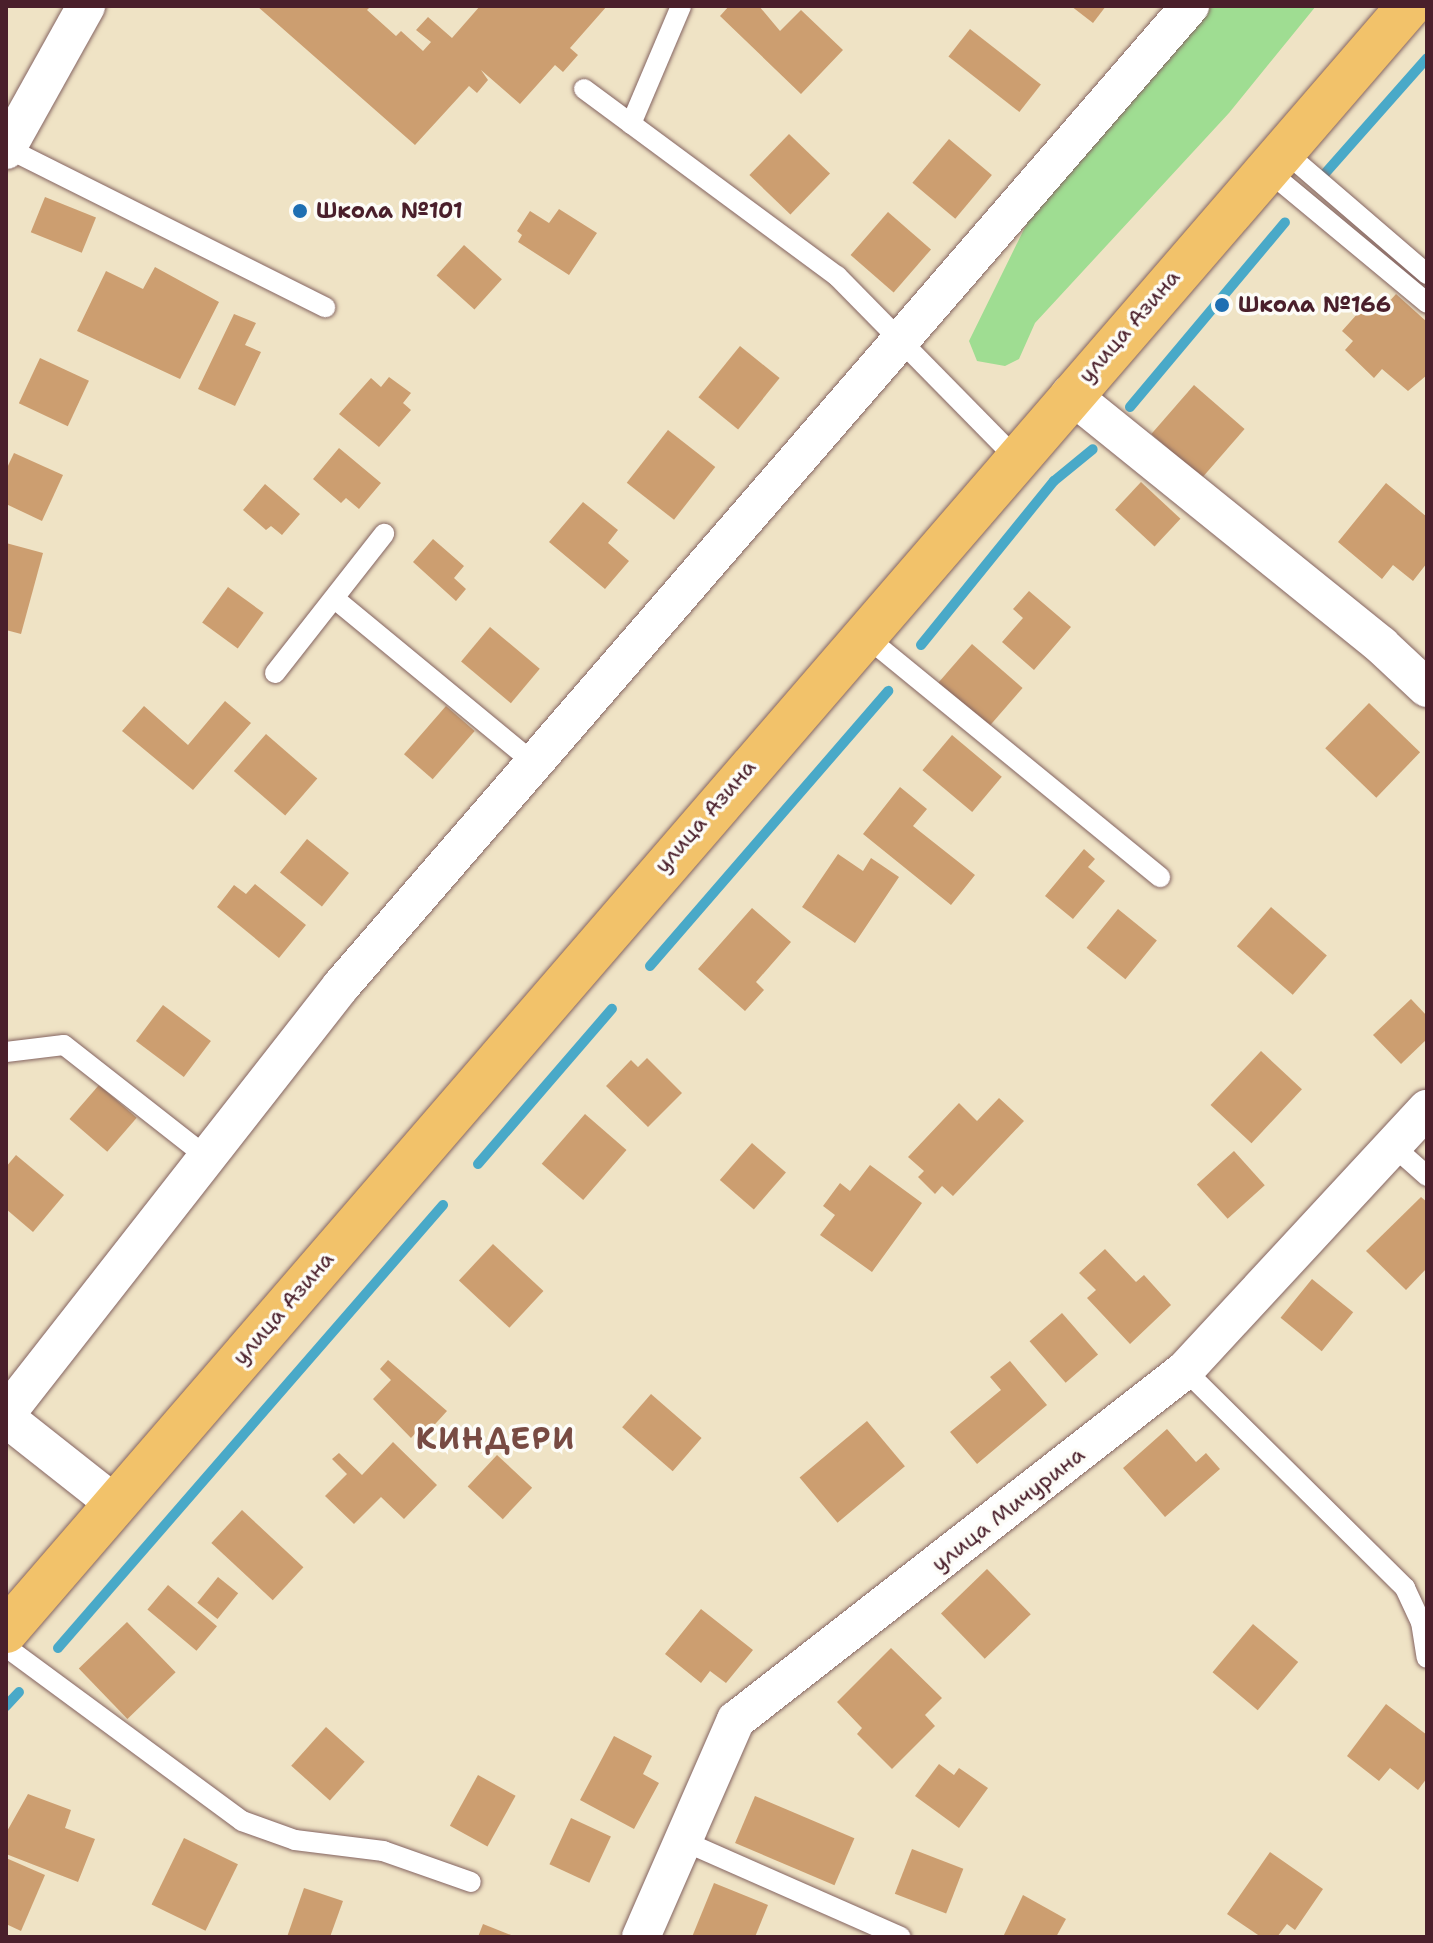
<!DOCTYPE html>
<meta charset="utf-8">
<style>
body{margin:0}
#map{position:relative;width:1433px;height:1943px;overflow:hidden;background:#efe3c5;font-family:"Shantell Sans",sans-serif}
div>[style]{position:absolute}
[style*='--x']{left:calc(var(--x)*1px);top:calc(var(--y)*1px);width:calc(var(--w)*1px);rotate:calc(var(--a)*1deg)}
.green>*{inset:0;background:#9fdd92}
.stream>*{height:10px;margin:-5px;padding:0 5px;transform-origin:5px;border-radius:5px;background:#49a9c8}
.building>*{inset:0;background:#cc9e70;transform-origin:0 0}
.roads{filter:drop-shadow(0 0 2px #846461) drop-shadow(0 0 2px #846461)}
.service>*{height:20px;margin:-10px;padding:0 10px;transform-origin:10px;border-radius:10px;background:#fff}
.minor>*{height:38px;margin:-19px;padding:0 19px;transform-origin:19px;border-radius:19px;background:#fff}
.primary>*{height:44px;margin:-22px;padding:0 22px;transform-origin:22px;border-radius:22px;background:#f2c26a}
.dots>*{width:22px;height:22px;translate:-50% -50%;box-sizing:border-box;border:4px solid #fdfcf7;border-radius:50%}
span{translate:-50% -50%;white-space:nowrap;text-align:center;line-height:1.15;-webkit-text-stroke:7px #fdfcf7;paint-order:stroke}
.poi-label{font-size:22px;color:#4a1f2b;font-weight:700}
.left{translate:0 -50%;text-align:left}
.street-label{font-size:22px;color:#4a1f2b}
.district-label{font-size:30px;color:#784b43;font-weight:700;letter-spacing:2px}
.frame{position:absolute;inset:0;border:8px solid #4a1f2b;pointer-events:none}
</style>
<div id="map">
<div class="green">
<div style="clip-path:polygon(1207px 6px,1316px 6px,1229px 113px,1035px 323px,1019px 359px,1005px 366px,977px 361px,969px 341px,1028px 221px)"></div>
</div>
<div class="stream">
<div style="--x:1321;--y:178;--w:160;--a:-48.5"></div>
<div style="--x:1130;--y:407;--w:241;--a:-50"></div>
<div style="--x:921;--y:645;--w:211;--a:-51"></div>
<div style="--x:1054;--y:481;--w:50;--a:-39.4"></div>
<div style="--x:650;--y:966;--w:364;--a:-49.1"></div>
<div style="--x:478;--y:1164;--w:205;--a:-49.2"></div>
<div style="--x:58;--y:1648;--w:587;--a:-49.01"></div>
<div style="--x:6;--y:1706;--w:19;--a:-47"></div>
</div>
<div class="building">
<div style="clip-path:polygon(257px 6px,371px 6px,367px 10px,396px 36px,401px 31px,423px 51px,431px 42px,416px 30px,428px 17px,452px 38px,480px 6px,607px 6px,570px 48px,578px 55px,563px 72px,555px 65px,520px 104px,481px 70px,488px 80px,477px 93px,469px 86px,415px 145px)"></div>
<div style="clip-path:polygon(729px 6px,759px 6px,780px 31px,801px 10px,843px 50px,801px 94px,720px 16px)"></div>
<div style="clip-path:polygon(1071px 6px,1106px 6px,1093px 23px)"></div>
<div style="left:970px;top:29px;width:90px;height:35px;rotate:38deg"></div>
<div style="left:789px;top:134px;width:57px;height:57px;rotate:44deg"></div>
<div style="left:949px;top:139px;width:56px;height:57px;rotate:40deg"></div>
<div style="left:45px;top:197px;width:55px;height:38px;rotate:22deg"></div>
<div style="clip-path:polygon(559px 209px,597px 233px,569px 275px,518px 242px,522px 235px,517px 231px,530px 211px,549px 223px)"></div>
<div style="left:888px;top:212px;width:57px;height:57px;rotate:41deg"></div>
<div style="left:464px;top:245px;width:51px;height:41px;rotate:42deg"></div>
<div style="clip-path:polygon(155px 267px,219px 302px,180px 379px,77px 331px,106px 271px,143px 289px)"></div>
<div style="clip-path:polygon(1396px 294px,1427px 322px,1427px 375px,1408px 391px,1382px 369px,1374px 378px,1345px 350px,1353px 341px,1342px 331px,1367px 303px,1378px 314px)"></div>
<div style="clip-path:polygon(234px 314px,256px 323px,245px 345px,261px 352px,235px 406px,198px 389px)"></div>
<div style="left:740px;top:346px;width:51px;height:66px;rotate:39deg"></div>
<div style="left:40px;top:358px;width:54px;height:50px;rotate:25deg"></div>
<div style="clip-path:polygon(389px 377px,411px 393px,403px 403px,411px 410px,379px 447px,339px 414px,371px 378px,381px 387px)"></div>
<div style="left:1194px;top:385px;width:67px;height:65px;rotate:41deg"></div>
<div style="left:668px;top:430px;width:60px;height:67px;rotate:38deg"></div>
<div style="clip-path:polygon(339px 448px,381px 483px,359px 509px,346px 498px,341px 503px,313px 479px)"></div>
<div style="clip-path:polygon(14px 453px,63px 475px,42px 521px,6px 504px,6px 470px)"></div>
<div style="left:1141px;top:482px;width:54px;height:38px;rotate:43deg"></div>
<div style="clip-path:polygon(1386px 483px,1427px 517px,1427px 563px,1413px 581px,1393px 565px,1382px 579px,1338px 542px)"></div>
<div style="clip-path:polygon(265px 484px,300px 514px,282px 535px,271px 526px,266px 530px,243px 510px)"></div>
<div style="clip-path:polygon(583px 502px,618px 530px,608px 543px,629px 561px,605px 589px,549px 542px)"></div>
<div style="clip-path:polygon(433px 539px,464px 566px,454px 578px,466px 589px,456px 601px,413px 562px)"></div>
<div style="clip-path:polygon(6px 543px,43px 553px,21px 634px,6px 630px)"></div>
<div style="left:228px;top:587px;width:44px;height:44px;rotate:36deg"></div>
<div style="clip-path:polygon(1029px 591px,1071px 627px,1034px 670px,1002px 642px,1023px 618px,1013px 609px)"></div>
<div style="left:490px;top:627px;width:65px;height:45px;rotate:40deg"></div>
<div style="left:972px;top:644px;width:67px;height:54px;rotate:41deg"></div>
<div style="clip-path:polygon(225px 701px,251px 723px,193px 790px,122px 731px,144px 706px,188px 745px)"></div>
<div style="left:1369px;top:703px;width:71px;height:63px;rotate:44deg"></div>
<div style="left:446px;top:706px;width:38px;height:64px;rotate:41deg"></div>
<div style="left:266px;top:734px;width:68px;height:49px;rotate:41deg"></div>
<div style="left:952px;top:735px;width:65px;height:46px;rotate:40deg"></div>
<div style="clip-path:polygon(900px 787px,927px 809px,913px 826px,975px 875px,951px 905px,863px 834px)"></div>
<div style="left:307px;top:839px;width:54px;height:43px;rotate:39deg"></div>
<div style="clip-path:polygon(1084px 849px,1095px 859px,1088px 867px,1105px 881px,1073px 919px,1045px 896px)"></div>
<div style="clip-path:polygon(838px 854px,863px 871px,871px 858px,899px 877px,855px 943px,802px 907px)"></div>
<div style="clip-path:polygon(255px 884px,306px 925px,279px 958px,217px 907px,234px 885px,246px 894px)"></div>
<div style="left:1271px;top:907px;width:74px;height:52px;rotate:41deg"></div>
<div style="clip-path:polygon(752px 908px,791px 942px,756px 982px,764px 990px,745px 1011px,698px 969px)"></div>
<div style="left:1118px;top:909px;width:50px;height:50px;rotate:39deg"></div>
<div style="clip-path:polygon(1411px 999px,1427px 1016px,1427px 1039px,1401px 1064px,1373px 1035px)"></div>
<div style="left:163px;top:1005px;width:60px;height:45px;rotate:37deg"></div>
<div style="left:1261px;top:1051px;width:56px;height:74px;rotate:43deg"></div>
<div style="clip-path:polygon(647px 1058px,682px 1093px,648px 1127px,606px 1086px,631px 1060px,638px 1067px)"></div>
<div style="left:99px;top:1085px;width:50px;height:45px;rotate:41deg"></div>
<div style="clip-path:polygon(999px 1098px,1024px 1121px,953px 1196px,942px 1186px,935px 1194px,918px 1177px,924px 1171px,908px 1157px,959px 1103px,977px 1121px)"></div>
<div style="left:585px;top:1114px;width:55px;height:66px;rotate:41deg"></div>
<div style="left:752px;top:1143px;width:45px;height:49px;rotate:41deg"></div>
<div style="left:1234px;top:1151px;width:46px;height:50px;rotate:48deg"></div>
<div style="clip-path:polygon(16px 1155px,64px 1195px,33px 1232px,6px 1209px,6px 1167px)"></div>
<div style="clip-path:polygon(870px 1165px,922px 1203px,872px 1272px,820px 1235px,835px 1215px,823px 1206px,840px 1183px,850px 1191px)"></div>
<div style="clip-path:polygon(1421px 1197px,1427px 1202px,1427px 1268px,1406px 1290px,1366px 1251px)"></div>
<div style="left:493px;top:1244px;width:69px;height:50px;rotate:43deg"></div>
<div style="clip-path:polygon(1105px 1249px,1136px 1282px,1144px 1275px,1171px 1305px,1130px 1344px,1087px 1298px,1096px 1290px,1079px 1273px)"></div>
<div style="left:1312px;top:1279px;width:53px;height:50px;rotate:39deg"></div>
<div style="left:1062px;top:1313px;width:55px;height:43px;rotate:49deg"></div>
<div style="clip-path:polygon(388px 1360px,447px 1411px,427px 1433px,421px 1427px,411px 1438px,373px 1399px,391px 1380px,380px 1369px)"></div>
<div style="clip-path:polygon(1010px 1361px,1047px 1405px,977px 1464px,950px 1432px,1001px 1390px,990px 1377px)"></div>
<div style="left:651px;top:1394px;width:67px;height:44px;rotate:41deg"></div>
<div style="left:867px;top:1421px;width:59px;height:88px;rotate:50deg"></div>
<div style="clip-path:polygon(1167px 1429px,1196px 1462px,1206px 1453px,1220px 1469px,1165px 1517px,1123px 1468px)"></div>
<div style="clip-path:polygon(393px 1442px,437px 1485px,404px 1519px,381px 1497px,354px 1524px,325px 1496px,347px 1474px,332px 1459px,339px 1453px,362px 1475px)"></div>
<div style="left:497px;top:1455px;width:48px;height:43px;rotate:43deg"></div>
<div style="left:242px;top:1510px;width:84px;height:45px;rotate:43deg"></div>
<div style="left:987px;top:1569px;width:63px;height:64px;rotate:46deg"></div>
<div style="left:218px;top:1577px;width:26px;height:33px;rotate:39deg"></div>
<div style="left:168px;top:1585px;width:64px;height:32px;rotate:40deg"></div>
<div style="clip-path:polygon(701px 1609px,753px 1650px,726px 1683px,710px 1671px,701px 1683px,665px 1654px)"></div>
<div style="left:127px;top:1622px;width:70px;height:67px;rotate:46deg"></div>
<div style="left:1253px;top:1624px;width:59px;height:63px;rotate:40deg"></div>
<div style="clip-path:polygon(891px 1648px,942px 1698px,925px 1715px,935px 1726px,892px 1769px,857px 1734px,862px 1728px,837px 1702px)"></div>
<div style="clip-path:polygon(1386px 1704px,1427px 1735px,1427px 1778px,1418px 1790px,1390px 1768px,1379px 1781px,1347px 1756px)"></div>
<div style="left:326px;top:1727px;width:52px;height:52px;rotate:42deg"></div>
<div style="clip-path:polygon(614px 1736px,652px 1756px,643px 1774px,659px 1783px,634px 1829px,580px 1800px)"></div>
<div style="clip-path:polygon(939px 1764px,954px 1775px,959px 1768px,988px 1788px,959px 1828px,915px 1796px)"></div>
<div style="left:478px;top:1775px;width:43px;height:58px;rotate:29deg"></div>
<div style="clip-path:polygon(28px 1794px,71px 1810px,65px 1828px,95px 1839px,78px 1882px,6px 1854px,6px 1833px)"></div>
<div style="left:755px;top:1796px;width:108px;height:51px;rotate:23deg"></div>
<div style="left:571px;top:1818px;width:44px;height:51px;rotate:25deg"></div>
<div style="left:184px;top:1838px;width:60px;height:74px;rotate:26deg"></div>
<div style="left:912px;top:1849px;width:55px;height:48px;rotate:21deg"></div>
<div style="clip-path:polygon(1270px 1852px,1323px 1889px,1295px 1930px,1287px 1924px,1277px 1937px,1261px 1937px,1227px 1914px)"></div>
<div style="clip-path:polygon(6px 1858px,45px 1875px,21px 1931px,6px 1924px)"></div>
<div style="clip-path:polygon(714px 1883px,768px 1905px,755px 1937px,692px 1937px)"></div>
<div style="clip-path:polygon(304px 1888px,343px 1901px,330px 1937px,287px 1937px)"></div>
<div style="clip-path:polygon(1023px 1895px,1066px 1919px,1056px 1937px,1003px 1937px)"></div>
<div style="clip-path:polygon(483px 1924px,516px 1937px,478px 1937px)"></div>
</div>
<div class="roads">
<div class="service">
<div style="--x:584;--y:89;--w:315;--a:36.5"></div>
<div style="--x:837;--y:276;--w:255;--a:45.5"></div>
<div style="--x:631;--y:124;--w:128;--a:-67"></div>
<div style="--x:7;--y:148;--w:356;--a:26.6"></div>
<div style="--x:1284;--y:151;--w:189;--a:40.7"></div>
<div style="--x:1267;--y:170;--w:208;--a:39.7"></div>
<div style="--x:335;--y:599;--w:258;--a:39.5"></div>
<div style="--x:863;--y:634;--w:384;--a:39.3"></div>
<div style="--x:275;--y:673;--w:177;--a:-51.9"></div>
<div style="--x:6;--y:1052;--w:58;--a:-6.9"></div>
<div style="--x:64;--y:1045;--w:182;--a:38.1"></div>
<div style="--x:1392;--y:1145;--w:47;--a:41.5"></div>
<div style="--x:1185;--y:1370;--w:310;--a:44.7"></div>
<div style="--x:1405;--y:1588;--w:38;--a:65"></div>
<div style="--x:1421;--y:1622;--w:36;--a:81"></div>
<div style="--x:6;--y:1647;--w:293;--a:36.4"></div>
<div style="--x:242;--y:1821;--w:56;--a:19.7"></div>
<div style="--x:295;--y:1840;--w:89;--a:7.1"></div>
<div style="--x:383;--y:1851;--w:93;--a:19.4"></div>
<div style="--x:681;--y:1840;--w:240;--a:23.8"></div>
</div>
<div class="minor">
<div style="--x:6;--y:150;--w:165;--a:-60.9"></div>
<div style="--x:1070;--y:394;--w:400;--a:38.9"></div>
<div style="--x:1381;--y:645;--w:63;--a:43.1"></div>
<div style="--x:6;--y:1414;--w:544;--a:-51.95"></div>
<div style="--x:341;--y:986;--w:1297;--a:-49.1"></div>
<div style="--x:6;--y:1418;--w:139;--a:38.3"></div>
<div style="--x:641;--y:1937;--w:237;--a:-66.4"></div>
<div style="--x:736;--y:1720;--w:569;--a:-37.94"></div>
<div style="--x:1185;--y:1370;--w:356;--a:-47.2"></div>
</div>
<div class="primary">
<div style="--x:6;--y:1631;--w:2147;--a:-49.19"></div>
</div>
</div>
<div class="dots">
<div style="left:300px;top:211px;background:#1f6fb2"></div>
<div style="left:1222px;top:305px;background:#1f6fb2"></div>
</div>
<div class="poi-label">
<span class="left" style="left:316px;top:211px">Школа №101</span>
<span class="left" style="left:1238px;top:305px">Школа №166</span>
</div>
<div class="street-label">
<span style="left:1129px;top:326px;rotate:-49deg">улица Азина</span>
<span style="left:705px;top:816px;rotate:-49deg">улица Азина</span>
<span style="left:283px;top:1308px;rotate:-49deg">улица Азина</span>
<span style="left:1008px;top:1509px;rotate:-38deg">улица Мичурина</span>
</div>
<div class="district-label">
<span style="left:496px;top:1439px">КИНДЕРИ</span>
</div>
<div class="frame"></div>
</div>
